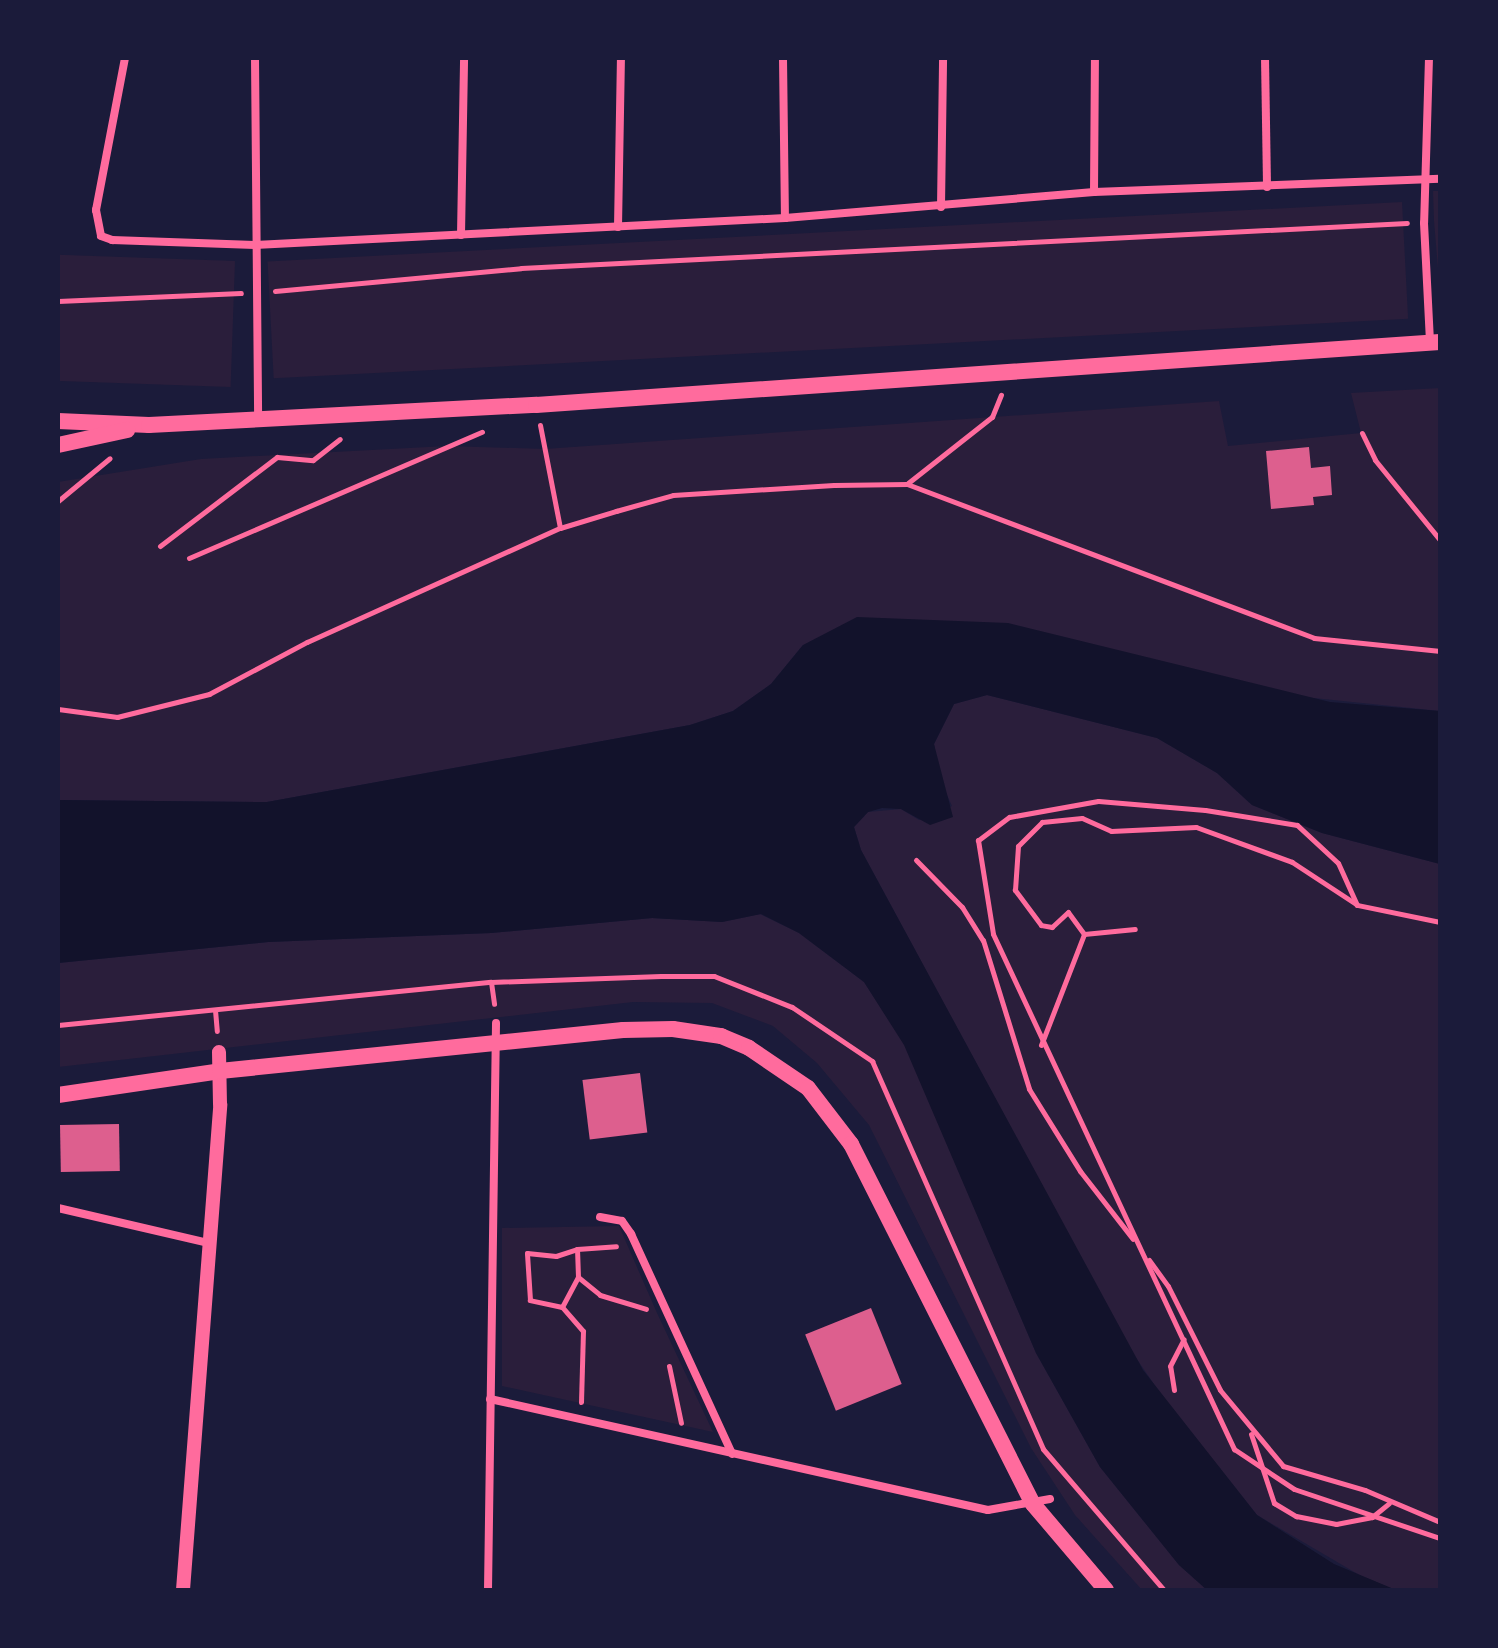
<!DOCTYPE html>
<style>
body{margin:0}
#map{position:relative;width:1498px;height:1648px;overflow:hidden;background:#1b1b3a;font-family:Montserrat,sans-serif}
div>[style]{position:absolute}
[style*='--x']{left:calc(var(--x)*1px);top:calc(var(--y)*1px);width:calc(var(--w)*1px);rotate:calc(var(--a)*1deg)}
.green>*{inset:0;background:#2a1e3b;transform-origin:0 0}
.water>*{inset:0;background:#12122b}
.building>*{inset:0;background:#dd5f8e;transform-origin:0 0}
.path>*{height:5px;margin:-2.5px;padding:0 2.5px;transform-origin:2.5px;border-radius:2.5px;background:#ff6b9d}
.minor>*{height:8px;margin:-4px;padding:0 4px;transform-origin:4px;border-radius:4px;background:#ff6b9d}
.tertiary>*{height:14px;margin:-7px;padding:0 7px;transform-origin:7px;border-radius:7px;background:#ff6b9d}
.secondary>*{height:16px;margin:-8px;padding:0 8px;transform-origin:8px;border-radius:8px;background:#ff6b9d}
span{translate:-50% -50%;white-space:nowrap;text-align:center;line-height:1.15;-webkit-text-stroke:6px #1b1b3a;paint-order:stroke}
.frame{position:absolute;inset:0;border:60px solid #1b1b3a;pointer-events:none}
</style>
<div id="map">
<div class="green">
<div style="clip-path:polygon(1433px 191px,1440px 191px,1440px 293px,1434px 221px)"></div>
<div style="left:1402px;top:202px;width:117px;height:1136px;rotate:87deg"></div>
<div style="left:235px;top:261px;width:126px;height:177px;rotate:92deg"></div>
<div style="clip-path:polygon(1440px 388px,1440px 711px,803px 645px,771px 684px,733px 711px,690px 725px,267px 802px,58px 800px,58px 482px,201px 459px,447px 446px,545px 449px,1219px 401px,1228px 446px,1361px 433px,1351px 393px)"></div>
<div style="clip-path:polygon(987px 695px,1157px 738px,1217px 773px,1252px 805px,1322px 833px,1440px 864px,1440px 1590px,1396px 1590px,1361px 1576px,1257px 1515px,1160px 1393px,1132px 1352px,861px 850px,854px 827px,868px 812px,901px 809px,919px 820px,952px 806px,938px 775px,934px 744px,954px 704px)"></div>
<div style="clip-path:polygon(760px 914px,799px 933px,864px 982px,905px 1045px,1036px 1353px,1100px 1467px,1179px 1565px,1207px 1590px,1142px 1590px,1075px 1515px,1031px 1448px,869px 1125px,817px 1063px,773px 1026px,712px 1003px,633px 1002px,58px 1067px,58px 963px,268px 942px,491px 933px,652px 918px,722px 922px)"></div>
<div style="clip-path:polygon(619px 1226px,657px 1313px,713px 1432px,502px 1386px,502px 1228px)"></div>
</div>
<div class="water">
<div style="clip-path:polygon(857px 617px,1008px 623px,1330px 702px,1440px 711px,1440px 864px,1322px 833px,1252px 805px,1217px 773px,1157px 738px,987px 695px,954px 704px,934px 744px,953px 817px,930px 825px,901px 809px,882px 808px,868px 812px,854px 827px,861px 850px,1143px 1370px,1257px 1515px,1334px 1564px,1396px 1590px,1207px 1590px,1179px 1565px,1100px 1467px,1036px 1353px,904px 1045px,864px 982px,799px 933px,761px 914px,722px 922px,652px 918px,491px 933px,268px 942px,58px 963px,58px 800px,267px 802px,690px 725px,733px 711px,771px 684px,803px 645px)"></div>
</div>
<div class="building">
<div style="clip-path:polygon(1309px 447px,1311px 468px,1330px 466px,1332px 495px,1313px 497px,1314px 505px,1271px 509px,1266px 451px)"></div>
<div style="left:640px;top:1073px;width:60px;height:58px;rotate:83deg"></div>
<div style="left:119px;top:1124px;width:47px;height:59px;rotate:89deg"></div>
<div style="left:871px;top:1308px;width:82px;height:71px;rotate:68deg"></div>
</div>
<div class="path">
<div style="--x:275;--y:291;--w:247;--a:-5.3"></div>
<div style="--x:521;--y:268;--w:887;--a:-2.91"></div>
<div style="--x:58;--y:301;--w:183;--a:-2.5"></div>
<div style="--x:540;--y:425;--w:105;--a:79"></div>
<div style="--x:1362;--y:433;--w:30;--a:64"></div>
<div style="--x:1375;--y:460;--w:103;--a:50.9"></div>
<div style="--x:908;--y:483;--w:107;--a:-38.2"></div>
<div style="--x:992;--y:417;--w:24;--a:-68"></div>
<div style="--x:58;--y:501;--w:67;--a:-39.6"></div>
<div style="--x:160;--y:546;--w:147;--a:-37.3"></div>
<div style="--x:277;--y:457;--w:36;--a:5"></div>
<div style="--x:313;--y:460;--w:34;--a:-38"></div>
<div style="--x:189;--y:558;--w:319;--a:-23.3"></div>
<div style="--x:58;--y:709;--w:60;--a:7.7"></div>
<div style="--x:117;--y:717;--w:95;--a:-14"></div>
<div style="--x:209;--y:694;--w:111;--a:-28"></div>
<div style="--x:307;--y:642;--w:277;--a:-24.3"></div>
<div style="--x:560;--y:528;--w:59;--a:-16.9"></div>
<div style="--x:616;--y:511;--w:59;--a:-15.7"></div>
<div style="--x:673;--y:495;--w:161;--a:-3.6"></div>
<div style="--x:834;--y:485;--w:73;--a:-0.8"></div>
<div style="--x:907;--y:484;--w:435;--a:20.7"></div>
<div style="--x:1314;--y:638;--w:127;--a:5.9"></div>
<div style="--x:916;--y:860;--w:66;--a:45.6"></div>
<div style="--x:962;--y:907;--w:39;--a:58"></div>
<div style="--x:983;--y:940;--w:156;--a:72.8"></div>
<div style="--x:1029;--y:1089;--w:97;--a:58.1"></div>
<div style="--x:1080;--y:1171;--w:86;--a:52.1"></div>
<div style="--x:1440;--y:922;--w:85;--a:-168.4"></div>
<div style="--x:1357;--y:905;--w:46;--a:-114.3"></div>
<div style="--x:1338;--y:863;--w:56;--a:-137.2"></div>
<div style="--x:1297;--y:825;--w:93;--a:-170.7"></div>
<div style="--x:1205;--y:810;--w:107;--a:-175.2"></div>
<div style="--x:1098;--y:801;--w:90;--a:169.8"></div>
<div style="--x:1009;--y:817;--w:39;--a:143"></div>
<div style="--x:978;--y:840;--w:95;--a:80.9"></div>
<div style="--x:993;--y:934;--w:569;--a:64.92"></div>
<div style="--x:1234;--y:1449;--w:72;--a:33.7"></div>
<div style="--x:1294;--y:1489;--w:154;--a:18.6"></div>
<div style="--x:1084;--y:934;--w:27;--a:-126"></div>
<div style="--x:1068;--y:912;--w:22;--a:137"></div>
<div style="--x:1052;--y:927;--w:11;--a:-170"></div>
<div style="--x:1041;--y:925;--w:44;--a:-126.6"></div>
<div style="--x:1015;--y:890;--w:44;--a:-86.1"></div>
<div style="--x:1018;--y:846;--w:34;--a:-45"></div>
<div style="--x:1042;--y:822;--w:40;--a:-5.7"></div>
<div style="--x:1082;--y:818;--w:32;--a:24"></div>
<div style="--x:1111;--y:831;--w:85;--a:-2.7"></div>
<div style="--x:1196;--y:827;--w:102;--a:20"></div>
<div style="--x:1292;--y:862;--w:77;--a:33.3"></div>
<div style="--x:491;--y:982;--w:22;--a:82"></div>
<div style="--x:215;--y:1010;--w:21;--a:85"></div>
<div style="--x:58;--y:1025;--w:435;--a:-5.7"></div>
<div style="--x:491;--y:982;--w:170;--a:-2"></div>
<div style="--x:661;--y:976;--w:53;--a:0"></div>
<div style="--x:714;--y:976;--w:84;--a:21.7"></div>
<div style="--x:792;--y:1007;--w:97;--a:34"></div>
<div style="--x:872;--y:1061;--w:424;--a:66.2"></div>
<div style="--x:1043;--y:1449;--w:186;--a:49.4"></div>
<div style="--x:1041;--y:1045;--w:119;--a:-68.8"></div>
<div style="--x:1084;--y:934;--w:51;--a:-5.6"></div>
<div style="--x:1149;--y:1260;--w:32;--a:54"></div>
<div style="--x:1168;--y:1286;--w:116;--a:63.4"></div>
<div style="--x:1220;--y:1390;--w:99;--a:50.3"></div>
<div style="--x:1283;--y:1466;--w:85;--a:16.3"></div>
<div style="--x:1365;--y:1490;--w:82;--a:23.1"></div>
<div style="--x:578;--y:1277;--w:28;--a:-92"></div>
<div style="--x:577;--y:1249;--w:39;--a:-4"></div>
<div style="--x:562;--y:1307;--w:33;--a:-168"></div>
<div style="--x:530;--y:1300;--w:47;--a:-93.7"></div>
<div style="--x:527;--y:1253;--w:29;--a:6"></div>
<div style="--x:556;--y:1256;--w:22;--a:-18"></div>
<div style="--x:669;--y:1366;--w:58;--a:78.1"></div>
<div style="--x:1174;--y:1390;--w:24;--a:-99"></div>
<div style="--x:1170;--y:1366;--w:30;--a:-63"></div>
<div style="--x:581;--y:1402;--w:71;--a:-88.4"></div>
<div style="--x:583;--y:1331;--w:32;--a:-131"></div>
<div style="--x:562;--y:1307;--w:34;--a:-62"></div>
<div style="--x:578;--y:1277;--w:28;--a:39"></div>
<div style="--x:600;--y:1295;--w:48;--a:16.9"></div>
<div style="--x:1251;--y:1434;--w:73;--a:71.6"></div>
<div style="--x:1274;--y:1503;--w:26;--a:31"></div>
<div style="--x:1296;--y:1516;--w:41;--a:11.3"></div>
<div style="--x:1336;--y:1524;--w:37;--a:-11"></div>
<div style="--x:1372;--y:1517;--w:22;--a:-39"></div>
</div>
<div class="minor">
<div style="--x:125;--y:58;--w:155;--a:100.8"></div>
<div style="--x:96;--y:210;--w:26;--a:79"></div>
<div style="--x:101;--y:236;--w:12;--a:20"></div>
<div style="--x:112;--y:240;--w:143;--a:2"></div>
<div style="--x:255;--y:245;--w:531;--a:-2.92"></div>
<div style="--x:785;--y:218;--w:310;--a:-4.8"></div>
<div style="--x:1094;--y:192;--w:346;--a:-2.2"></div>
<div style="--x:255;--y:58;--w:360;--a:89.5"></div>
<div style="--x:783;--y:58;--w:160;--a:89.3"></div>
<div style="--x:1265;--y:58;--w:129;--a:89.1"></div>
<div style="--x:1429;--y:58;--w:165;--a:91.7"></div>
<div style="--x:1424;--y:223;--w:120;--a:87.1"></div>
<div style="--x:1094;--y:192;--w:134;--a:-89.6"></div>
<div style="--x:941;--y:207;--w:149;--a:-89.2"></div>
<div style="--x:618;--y:227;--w:169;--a:-89"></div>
<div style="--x:461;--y:235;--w:177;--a:-89"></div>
<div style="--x:58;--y:1208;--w:155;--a:13.1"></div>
<div style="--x:600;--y:1217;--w:22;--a:10"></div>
<div style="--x:622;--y:1221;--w:16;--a:55"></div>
<div style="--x:631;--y:1234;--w:242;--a:65.3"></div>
<div style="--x:490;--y:1399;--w:510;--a:12.57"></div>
<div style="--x:988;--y:1510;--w:63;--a:-10.1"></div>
<div style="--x:488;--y:1590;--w:567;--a:-89.19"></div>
</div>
<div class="tertiary">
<div style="--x:183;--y:1590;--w:487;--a:-85.6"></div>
<div style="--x:220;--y:1104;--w:52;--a:-91.1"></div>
</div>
<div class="secondary">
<div style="--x:58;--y:421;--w:91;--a:2.5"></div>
<div style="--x:149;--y:425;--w:388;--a:-3"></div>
<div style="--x:536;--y:405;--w:906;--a:-3.99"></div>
<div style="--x:58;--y:445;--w:71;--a:-12.3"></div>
<div style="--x:58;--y:1095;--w:164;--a:-8.4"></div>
<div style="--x:220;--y:1071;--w:405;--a:-5.8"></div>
<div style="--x:623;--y:1030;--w:50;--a:-1.1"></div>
<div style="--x:673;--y:1029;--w:49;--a:8.3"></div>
<div style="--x:721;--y:1036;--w:30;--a:23"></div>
<div style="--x:749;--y:1048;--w:71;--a:34.1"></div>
<div style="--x:808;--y:1088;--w:71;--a:52.5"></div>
<div style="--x:851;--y:1144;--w:403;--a:63.2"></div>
<div style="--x:1033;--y:1504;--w:113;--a:49.7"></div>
</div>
<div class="frame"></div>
</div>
